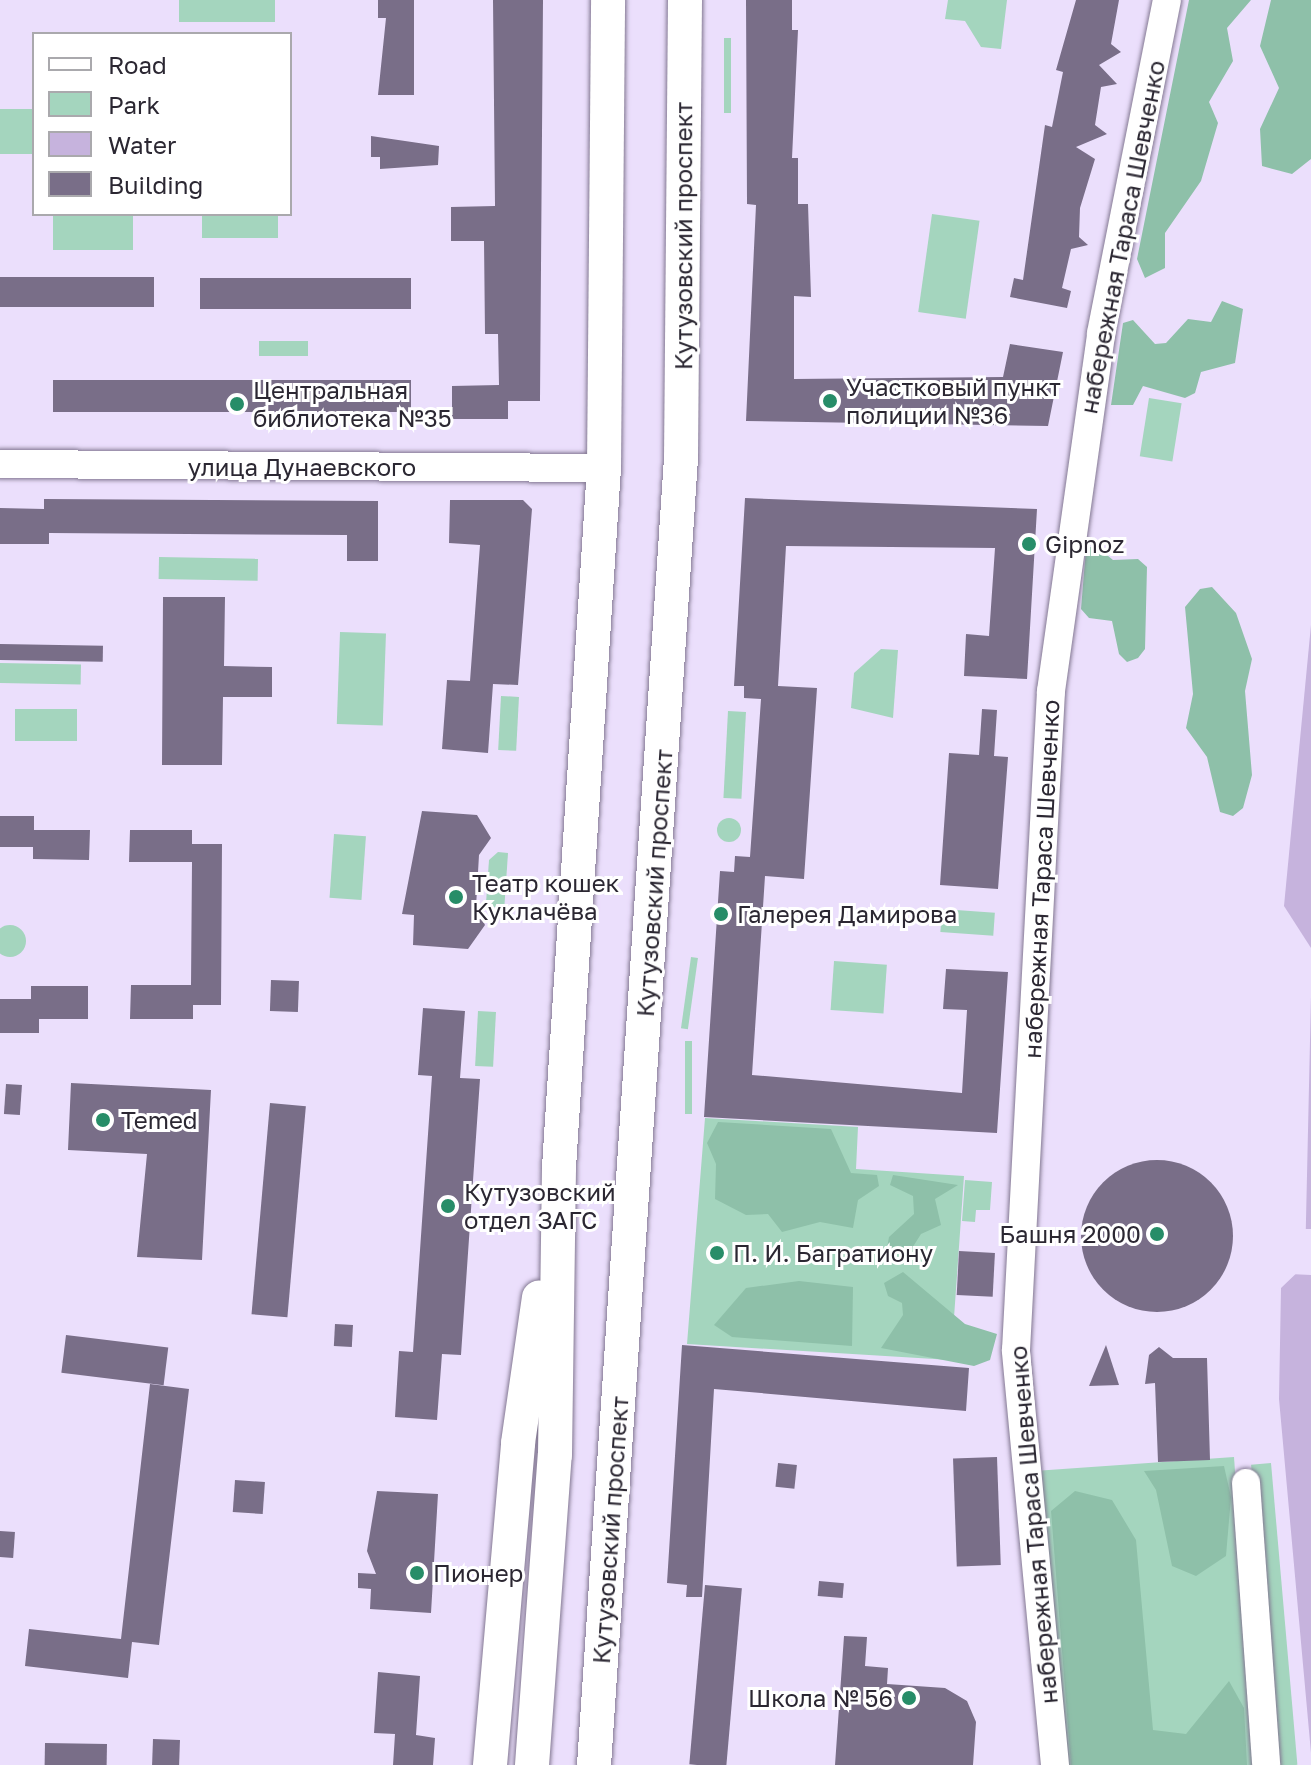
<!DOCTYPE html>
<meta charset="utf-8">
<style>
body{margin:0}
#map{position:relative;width:1311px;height:1765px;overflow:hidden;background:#ebdffc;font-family:"Golos Text",sans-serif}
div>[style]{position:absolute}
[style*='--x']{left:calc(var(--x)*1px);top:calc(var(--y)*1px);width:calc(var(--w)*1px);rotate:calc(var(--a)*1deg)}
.green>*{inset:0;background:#a4d5be;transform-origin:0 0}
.round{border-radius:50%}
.forest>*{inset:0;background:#8ec0a9}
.water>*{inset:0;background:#c6b3dd}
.pier>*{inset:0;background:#ebdffc}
.building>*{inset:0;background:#796e88;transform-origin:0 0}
.roads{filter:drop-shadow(0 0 2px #837892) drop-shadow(0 0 2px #837892)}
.minor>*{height:28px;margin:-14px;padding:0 14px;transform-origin:14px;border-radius:14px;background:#fff}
.major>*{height:34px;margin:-17px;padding:0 17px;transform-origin:17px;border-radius:17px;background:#fff}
.dots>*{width:22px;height:22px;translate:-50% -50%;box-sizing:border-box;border:4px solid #fff;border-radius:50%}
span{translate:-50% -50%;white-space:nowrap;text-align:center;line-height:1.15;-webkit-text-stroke:6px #fff;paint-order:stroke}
.street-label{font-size:24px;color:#2b2732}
.poi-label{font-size:24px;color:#2b2732}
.left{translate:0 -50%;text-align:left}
.right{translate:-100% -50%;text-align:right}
.legend{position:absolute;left:32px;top:32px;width:260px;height:184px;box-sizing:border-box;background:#fff;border:2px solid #aaa9ad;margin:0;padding:10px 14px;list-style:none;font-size:24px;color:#2b2732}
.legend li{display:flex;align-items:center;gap:16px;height:40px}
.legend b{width:40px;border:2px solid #aaa9ad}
</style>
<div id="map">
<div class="green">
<div style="left:179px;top:0;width:96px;height:22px"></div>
<div style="clip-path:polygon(948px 0,1007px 0,1001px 49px,981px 47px,965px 21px,945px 19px)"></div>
<div style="left:724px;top:38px;width:7px;height:75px"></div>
<div style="left:0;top:109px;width:34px;height:45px"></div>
<div style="left:53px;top:214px;width:80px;height:36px"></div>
<div style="left:202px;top:214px;width:76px;height:24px"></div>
<div style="left:932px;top:214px;width:48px;height:99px;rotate:8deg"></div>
<div style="left:259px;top:341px;width:49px;height:15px"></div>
<div style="left:1149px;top:398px;width:33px;height:59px;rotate:9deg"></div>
<div style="left:159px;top:557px;width:99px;height:22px;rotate:1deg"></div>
<div style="left:340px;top:632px;width:46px;height:92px;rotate:2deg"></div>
<div style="clip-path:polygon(881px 649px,898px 650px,893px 718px,851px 708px,854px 673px)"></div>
<div style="left:0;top:663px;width:81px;height:20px;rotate:1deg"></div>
<div style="left:501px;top:696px;width:18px;height:54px;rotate:3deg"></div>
<div style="left:15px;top:709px;width:62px;height:32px"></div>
<div style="left:728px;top:711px;width:18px;height:87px;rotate:3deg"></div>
<div class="round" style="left:717px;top:818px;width:24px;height:24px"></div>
<div style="left:334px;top:834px;width:32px;height:64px;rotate:4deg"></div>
<div style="clip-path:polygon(498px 852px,508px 853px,504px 912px,486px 903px,489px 860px)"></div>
<div style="left:942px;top:909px;width:53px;height:23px;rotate:4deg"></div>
<div class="round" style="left:-6px;top:925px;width:32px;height:32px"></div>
<div style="left:691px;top:957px;width:7px;height:72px;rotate:8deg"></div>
<div style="left:834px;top:961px;width:53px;height:49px;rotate:4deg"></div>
<div style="left:478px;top:1011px;width:18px;height:55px;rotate:3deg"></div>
<div style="left:685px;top:1041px;width:7px;height:73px"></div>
<div style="clip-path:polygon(705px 1118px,858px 1127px,856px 1169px,964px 1176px,951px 1360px,687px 1344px)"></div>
<div style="clip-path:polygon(965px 1180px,992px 1182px,990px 1210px,976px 1210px,975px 1222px,962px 1221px)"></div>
<div style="left:1234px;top:1457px;width:309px;height:193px;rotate:86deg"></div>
<div style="left:1271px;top:1463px;width:303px;height:20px;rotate:85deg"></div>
</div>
<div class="forest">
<div style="clip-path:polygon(1189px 0,1251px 0,1227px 28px,1233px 61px,1209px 102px,1218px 123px,1201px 181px,1165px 233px,1165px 268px,1145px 278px,1137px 259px)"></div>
<div style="clip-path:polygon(1271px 0,1311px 0,1311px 159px,1292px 174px,1262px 166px,1260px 129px,1279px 88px,1260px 46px)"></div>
<div style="clip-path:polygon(1222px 301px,1243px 309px,1235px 363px,1201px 372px,1195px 393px,1185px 398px,1143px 386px,1133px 405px,1111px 405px,1123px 323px,1133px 320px,1155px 344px,1166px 343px,1188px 319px,1211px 322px)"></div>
<div style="clip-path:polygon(1096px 546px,1113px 560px,1138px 559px,1147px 567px,1145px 649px,1138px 658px,1127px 662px,1119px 654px,1112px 621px,1089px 618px,1081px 609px,1086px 548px)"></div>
<div style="clip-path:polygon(1212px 587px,1236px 613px,1252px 659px,1245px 691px,1252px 775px,1243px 808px,1233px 816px,1220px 812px,1207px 757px,1186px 728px,1193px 694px,1185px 607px,1200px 589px)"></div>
<div style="clip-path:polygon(718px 1122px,831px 1129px,851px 1173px,877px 1175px,879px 1186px,858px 1200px,853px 1228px,820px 1222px,782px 1232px,768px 1214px,746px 1215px,715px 1199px,716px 1164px,707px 1143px)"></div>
<div style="clip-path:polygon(893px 1175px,958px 1185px,935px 1199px,941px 1225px,921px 1234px,909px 1253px,887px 1248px,889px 1237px,914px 1214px,913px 1196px,890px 1185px)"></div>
<div style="clip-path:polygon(903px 1272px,965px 1324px,997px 1334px,990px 1360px,974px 1366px,881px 1348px,903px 1315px,902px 1303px,888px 1296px,884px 1283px)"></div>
<div style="clip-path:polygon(799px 1281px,853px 1287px,852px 1346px,732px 1337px,714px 1325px,746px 1288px)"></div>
<div style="clip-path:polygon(1224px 1466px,1231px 1497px,1226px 1556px,1196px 1576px,1172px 1566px,1156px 1490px,1144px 1471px)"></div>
<div style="clip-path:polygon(1075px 1491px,1112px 1500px,1136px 1540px,1153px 1730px,1186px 1734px,1229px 1681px,1244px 1708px,1247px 1765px,1071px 1765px,1051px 1511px)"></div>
</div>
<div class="water">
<div style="clip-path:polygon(1311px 625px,1311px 948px,1284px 906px)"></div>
<div style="clip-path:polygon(1311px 996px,1311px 1753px,1279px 1399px,1281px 1288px,1305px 1265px)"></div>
</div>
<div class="pier">
<div style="clip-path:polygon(1301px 1229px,1311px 1229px,1311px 1275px,1290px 1274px,1301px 1264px)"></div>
</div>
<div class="building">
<div style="clip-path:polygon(378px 0,414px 0,414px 95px,378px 95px,386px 18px,378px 18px)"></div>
<div style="clip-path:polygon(493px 0,543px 0,540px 401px,508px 401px,508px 419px,452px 419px,452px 386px,499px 385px,498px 334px,485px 334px,484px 241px,451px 241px,451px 207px,495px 206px)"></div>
<div style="clip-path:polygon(746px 0,792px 0,792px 30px,798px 30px,792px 158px,798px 158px,798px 204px,808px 204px,811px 297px,794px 296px,794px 379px,1003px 377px,1010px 344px,1063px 352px,1048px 426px,746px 421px,756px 205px,747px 204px)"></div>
<div style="clip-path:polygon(1076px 0,1119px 0,1111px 44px,1121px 52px,1099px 65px,1117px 84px,1101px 87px,1095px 125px,1107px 134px,1076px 147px,1095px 159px,1080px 208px,1079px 237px,1088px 245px,1071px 249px,1062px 288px,1071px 291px,1067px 308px,1010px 297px,1014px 278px,1023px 280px,1045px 125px,1052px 127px,1063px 72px,1056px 70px)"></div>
<div style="clip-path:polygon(371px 136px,439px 146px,438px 165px,380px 169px,380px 157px,371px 157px)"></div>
<div style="left:0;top:277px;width:154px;height:30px"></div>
<div style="left:200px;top:278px;width:211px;height:31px"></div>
<div style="left:53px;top:380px;width:358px;height:32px"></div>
<div style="clip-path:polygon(745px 498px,1037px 509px,1027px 679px,964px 676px,966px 634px,989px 636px,995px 548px,786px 546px,778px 686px,817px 688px,804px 879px,765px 876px,752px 1075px,962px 1093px,967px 1010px,943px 1009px,946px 969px,1008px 972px,997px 1133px,704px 1117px,720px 871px,734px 872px,735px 856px,750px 857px,761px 699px,744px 698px,744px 686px,734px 686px)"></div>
<div style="clip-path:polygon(44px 499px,378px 501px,378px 561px,347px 561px,347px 535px,49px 533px,49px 544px,0 544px,0 508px,44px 509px)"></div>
<div style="clip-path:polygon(450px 500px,523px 500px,532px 509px,518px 685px,493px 684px,488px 753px,442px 749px,447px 680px,470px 681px,480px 545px,449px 543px)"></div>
<div style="clip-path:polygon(163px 597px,225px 597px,224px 666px,272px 667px,272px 697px,223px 697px,222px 765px,162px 765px)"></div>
<div style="left:0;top:644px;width:103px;height:16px;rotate:1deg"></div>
<div style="clip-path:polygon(982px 709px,997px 710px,994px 756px,1008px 757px,998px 889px,940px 885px,949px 753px,979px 755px)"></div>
<div style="clip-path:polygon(422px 811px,477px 815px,491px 838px,479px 855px,476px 907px,485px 925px,468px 949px,413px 945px,414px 915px,402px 914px)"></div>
<div style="clip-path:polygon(0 816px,34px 816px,34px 830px,90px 830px,89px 860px,33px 859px,33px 847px,0 847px)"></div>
<div style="clip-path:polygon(130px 830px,192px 830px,192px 844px,222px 844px,221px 1005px,193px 1005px,193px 1019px,130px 1019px,131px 985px,191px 985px,192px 862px,129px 862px)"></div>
<div style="left:271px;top:980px;width:28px;height:31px;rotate:2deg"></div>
<div style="clip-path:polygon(31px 986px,88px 986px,88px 1019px,39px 1019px,39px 1033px,0 1033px,0 999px,31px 999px)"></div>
<div style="clip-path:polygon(423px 1008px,465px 1011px,460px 1078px,480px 1079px,461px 1355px,442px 1354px,437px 1420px,395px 1417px,399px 1351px,413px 1352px,432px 1076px,418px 1075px)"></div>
<div style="clip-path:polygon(71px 1083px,211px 1090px,202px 1260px,137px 1257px,147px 1154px,68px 1150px)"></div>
<div style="left:6px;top:1084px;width:16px;height:30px;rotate:4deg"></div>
<div style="left:270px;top:1103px;width:36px;height:212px;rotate:5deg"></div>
<div class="round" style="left:1081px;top:1160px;width:152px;height:152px"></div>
<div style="left:959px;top:1251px;width:36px;height:44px;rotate:3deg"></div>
<div style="left:335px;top:1324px;width:18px;height:22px;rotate:3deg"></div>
<div style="left:66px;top:1335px;width:103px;height:38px;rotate:7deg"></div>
<div style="clip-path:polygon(682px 1345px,969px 1368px,966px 1411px,714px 1389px,702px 1597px,686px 1597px,687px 1585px,667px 1583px)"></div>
<div style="clip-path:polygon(1106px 1345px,1119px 1385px,1089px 1386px)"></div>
<div style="clip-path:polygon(1159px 1347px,1173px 1358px,1207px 1358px,1210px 1460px,1158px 1462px,1155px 1383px,1145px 1384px,1149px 1355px)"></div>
<div style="clip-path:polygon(150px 1384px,189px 1389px,159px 1645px,132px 1642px,128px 1678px,25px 1666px,29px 1629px,121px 1639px)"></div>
<div style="left:997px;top:1457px;width:108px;height:44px;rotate:88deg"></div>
<div style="left:778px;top:1463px;width:19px;height:24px;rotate:6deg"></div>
<div style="left:235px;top:1480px;width:30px;height:32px;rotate:4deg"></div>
<div style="clip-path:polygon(377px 1491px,438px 1494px,431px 1613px,370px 1609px,371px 1589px,358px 1588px,358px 1573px,376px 1574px,367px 1551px)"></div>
<div style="left:0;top:1531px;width:15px;height:26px;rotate:4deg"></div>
<div style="left:819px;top:1581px;width:25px;height:15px;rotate:5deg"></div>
<div style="left:705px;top:1585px;width:37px;height:180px;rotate:5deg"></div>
<div style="clip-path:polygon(844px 1636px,867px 1637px,865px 1666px,888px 1668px,887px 1684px,945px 1688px,967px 1701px,976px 1722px,973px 1765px,835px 1765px)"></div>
<div style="clip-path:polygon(378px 1672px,420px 1676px,416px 1735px,435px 1738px,433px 1765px,393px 1765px,395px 1734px,374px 1733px)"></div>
<div style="left:153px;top:1739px;width:27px;height:26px;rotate:2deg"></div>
<div style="left:45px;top:1743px;width:62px;height:22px;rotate:1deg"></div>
</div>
<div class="roads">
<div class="minor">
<div style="--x:0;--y:464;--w:604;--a:0.38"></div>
<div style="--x:1246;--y:1483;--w:283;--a:85.9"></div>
<div style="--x:1055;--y:1765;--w:417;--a:-95.4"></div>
<div style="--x:1016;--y:1350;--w:660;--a:-86.96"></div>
<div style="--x:1051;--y:691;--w:361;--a:-82"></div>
<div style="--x:1101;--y:333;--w:339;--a:-78.8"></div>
</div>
<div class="major">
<div style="--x:490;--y:1765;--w:323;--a:-85"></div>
<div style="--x:518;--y:1443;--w:147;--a:-81.8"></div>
<div style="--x:532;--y:1765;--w:311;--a:-85.8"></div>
<div style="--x:555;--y:1455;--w:288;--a:-89.2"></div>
<div style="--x:559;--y:1167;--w:700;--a:-86.32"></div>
<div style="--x:604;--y:468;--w:468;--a:-89.5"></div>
<div style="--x:594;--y:1765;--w:1310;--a:-86.19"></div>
<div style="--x:681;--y:458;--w:458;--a:-89.5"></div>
</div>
</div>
<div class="dots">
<div style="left:830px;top:401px;background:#278d68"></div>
<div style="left:237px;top:404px;background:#278d68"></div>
<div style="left:1029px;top:544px;background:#278d68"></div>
<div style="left:456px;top:897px;background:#278d68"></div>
<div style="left:721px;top:914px;background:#278d68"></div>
<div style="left:103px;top:1120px;background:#278d68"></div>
<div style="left:448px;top:1206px;background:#278d68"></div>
<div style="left:1157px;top:1234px;background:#278d68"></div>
<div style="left:717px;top:1253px;background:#278d68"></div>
<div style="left:417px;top:1573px;background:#278d68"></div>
<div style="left:909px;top:1698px;background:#278d68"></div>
</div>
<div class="street-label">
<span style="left:683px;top:236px;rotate:-90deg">Кутузовский проспект</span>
<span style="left:1122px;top:237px;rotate:-79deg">набережная Тараса Шевченко</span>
<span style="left:302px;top:467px">улица Дунаевского</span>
<span style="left:1041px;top:879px;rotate:-87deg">набережная Тараса Шевченко</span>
<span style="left:654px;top:883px;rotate:-86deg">Кутузовский проспект</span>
<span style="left:1033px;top:1525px;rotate:-95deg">набережная Тараса Шевченко</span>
<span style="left:610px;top:1530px;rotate:-86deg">Кутузовский проспект</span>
</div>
<div class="poi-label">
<span class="left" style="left:846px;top:401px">Участковый пункт<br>полиции №36</span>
<span class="left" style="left:253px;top:404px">Центральная<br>библиотека №35</span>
<span class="left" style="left:1045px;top:544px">Gipnoz</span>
<span class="left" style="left:472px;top:897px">Театр кошек<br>Куклачёва</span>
<span class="left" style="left:737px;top:914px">Галерея Дамирова</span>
<span class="left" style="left:121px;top:1120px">Temed</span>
<span class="left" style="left:464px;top:1206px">Кутузовский<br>отдел ЗАГС</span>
<span class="right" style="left:1141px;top:1234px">Башня 2000</span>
<span class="left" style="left:733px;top:1253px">П. И. Багратиону</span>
<span class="left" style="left:433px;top:1573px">Пионер</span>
<span class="right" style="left:893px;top:1698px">Школа № 56</span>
</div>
<ul class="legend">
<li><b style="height:10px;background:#fff"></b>Road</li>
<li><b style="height:22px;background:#a4d5be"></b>Park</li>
<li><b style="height:22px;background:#c6b3dd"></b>Water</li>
<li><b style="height:22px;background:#796e88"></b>Building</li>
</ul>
</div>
